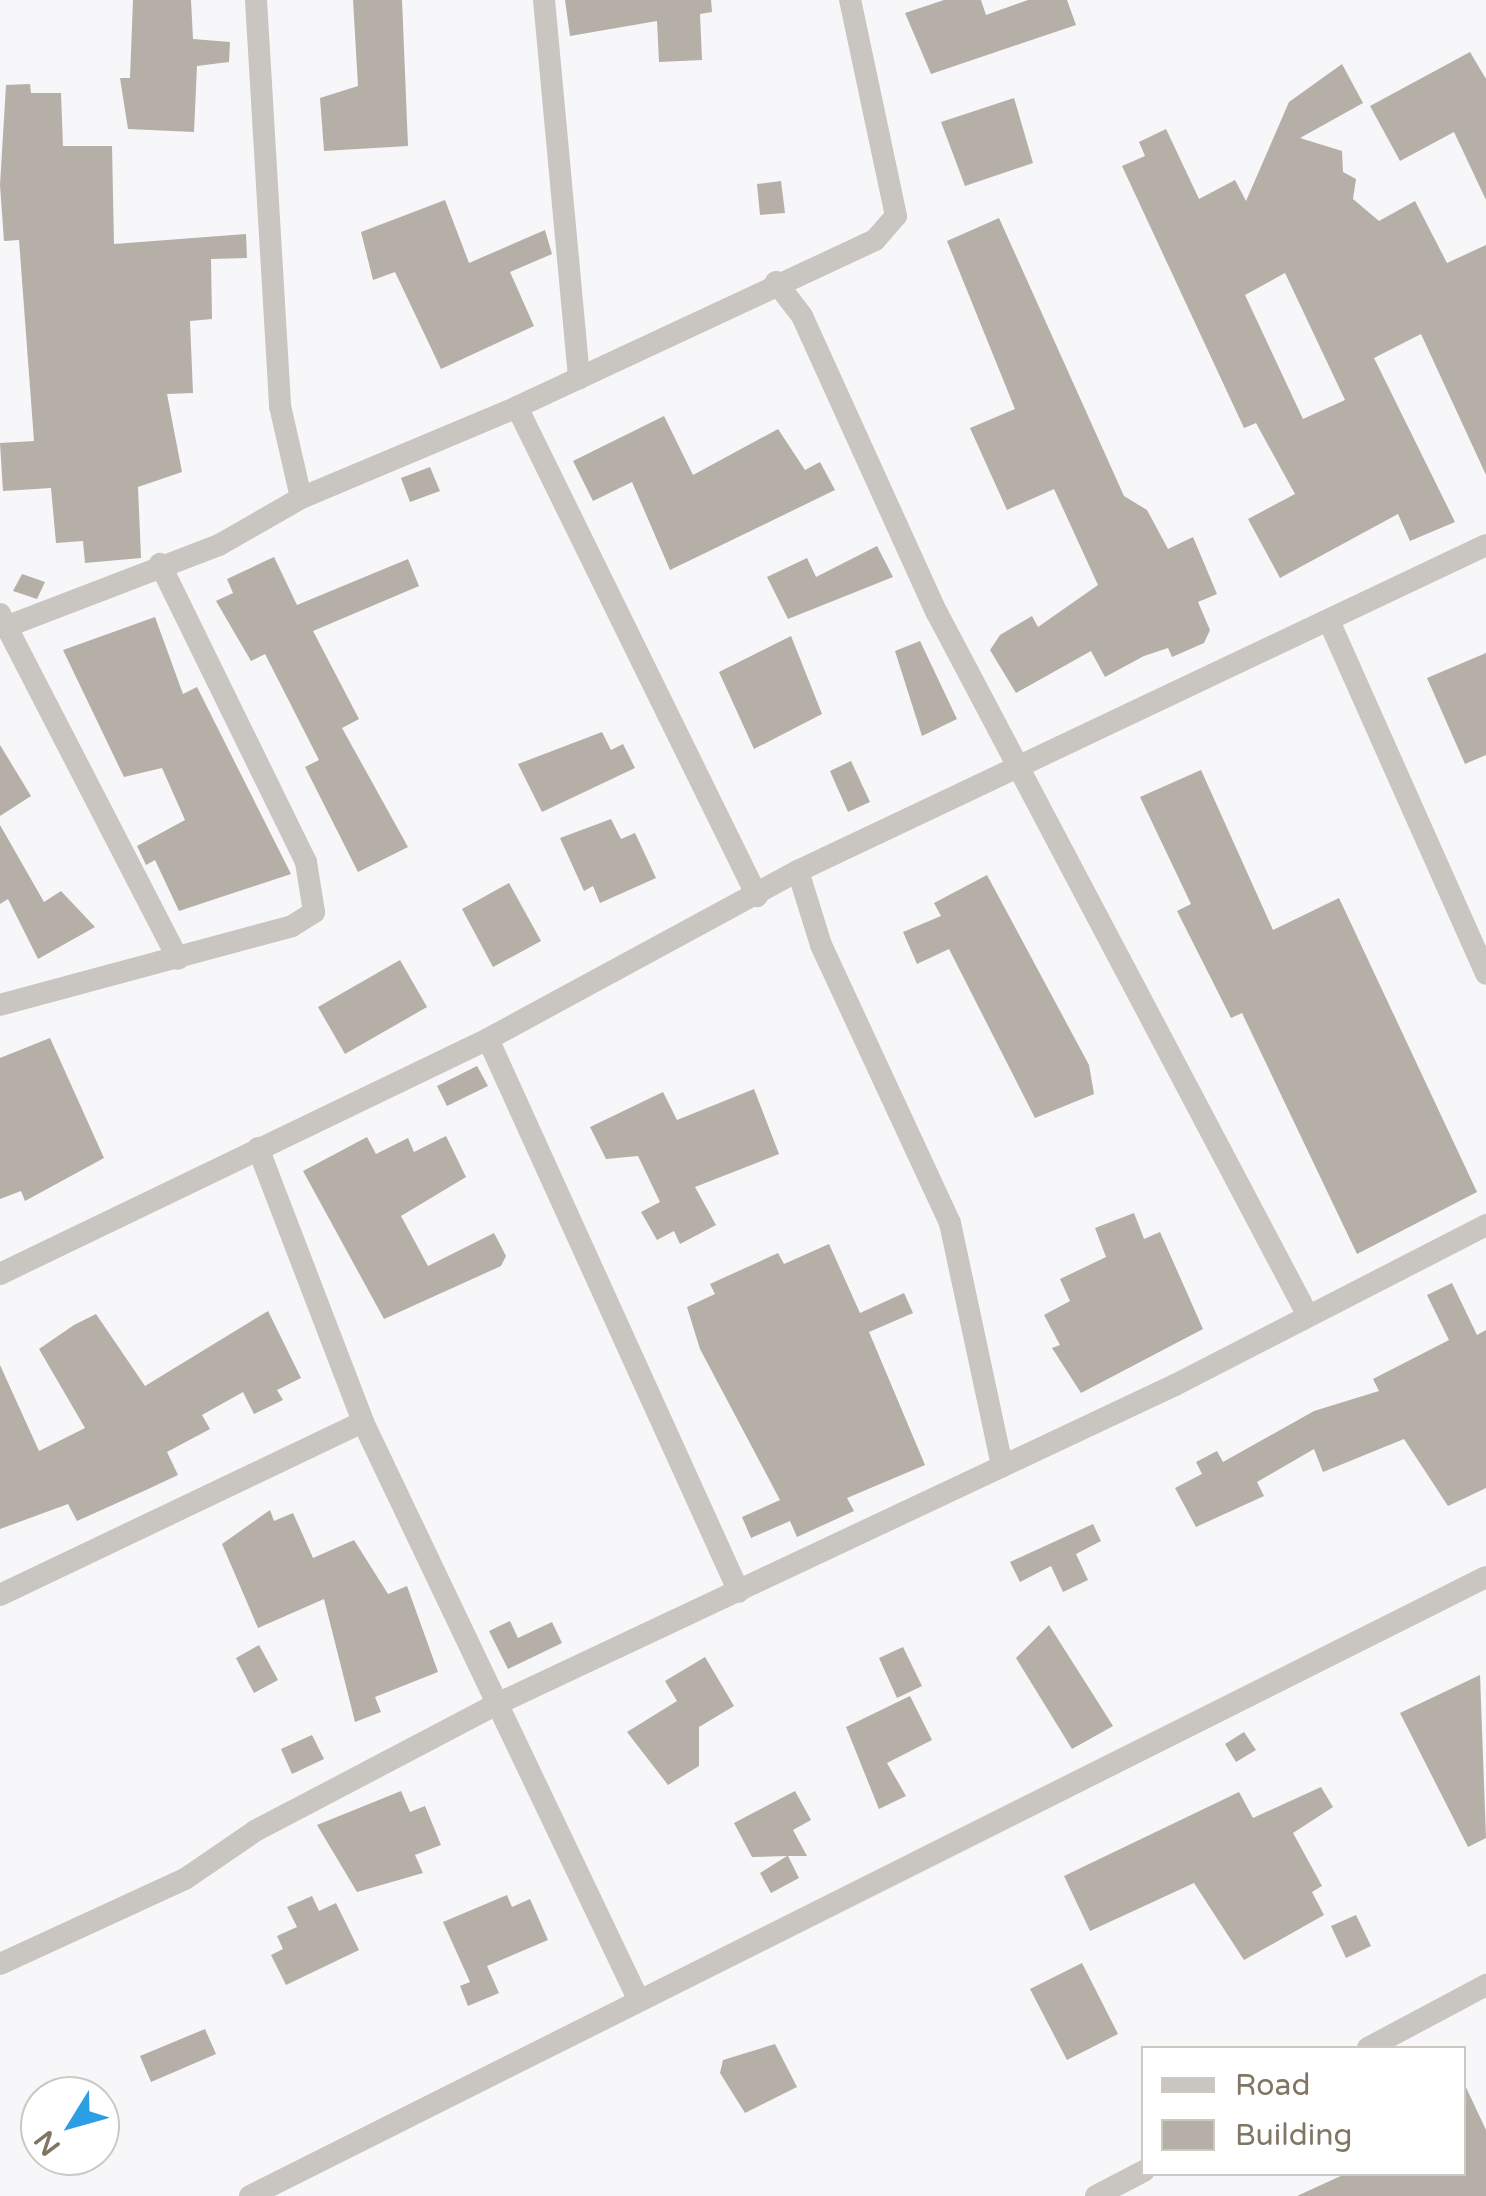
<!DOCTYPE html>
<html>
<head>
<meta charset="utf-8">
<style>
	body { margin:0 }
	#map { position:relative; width:1486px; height:2196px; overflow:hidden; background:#f7f6f9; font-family:"Varela Round",sans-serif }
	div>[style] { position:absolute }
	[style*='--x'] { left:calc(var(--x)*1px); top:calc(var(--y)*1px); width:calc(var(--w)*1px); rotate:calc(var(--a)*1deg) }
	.building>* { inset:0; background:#b6afa7 }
	.minor>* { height:22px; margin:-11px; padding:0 11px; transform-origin:11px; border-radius:11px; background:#c9c5c0 }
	span { translate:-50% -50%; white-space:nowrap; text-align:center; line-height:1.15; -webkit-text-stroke:10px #fff; paint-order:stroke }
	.legend { position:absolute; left:1141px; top:2046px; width:325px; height:130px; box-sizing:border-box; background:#fff; border:2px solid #cdc8c1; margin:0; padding:12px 18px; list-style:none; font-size:30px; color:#817564 }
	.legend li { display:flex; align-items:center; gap:20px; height:50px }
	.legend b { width:50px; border:2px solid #cdc8c1 }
	.north { position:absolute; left:20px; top:2076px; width:100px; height:100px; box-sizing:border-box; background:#fff; border:2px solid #cdc8c1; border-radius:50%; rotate:233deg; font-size:28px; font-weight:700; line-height:40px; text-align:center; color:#817564 }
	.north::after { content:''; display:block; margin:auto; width:35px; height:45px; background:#2c9ee3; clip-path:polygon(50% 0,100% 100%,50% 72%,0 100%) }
</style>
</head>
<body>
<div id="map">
	<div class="building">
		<div style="clip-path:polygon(133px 0,191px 0,193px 39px,230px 42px,229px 62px,197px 66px,194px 132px,128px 129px,120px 78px,130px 78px)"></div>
		<div style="clip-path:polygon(353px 0,402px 0,408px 146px,324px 151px,320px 98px,358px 86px)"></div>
		<div style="clip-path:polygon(565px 0,711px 0,712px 12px,700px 14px,702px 60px,659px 62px,657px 21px,570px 36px)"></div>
		<div style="clip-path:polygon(944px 0,981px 0,986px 15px,1028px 0,1067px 0,1076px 25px,931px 74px,905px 13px)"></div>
		<div style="clip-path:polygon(1470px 52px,1486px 79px,1486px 200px,1454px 132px,1400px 161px,1370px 106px)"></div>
		<div style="clip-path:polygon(evenodd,1342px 64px,1363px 103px,1300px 138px,1342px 151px,1343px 172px,1356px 179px,1353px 199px,1379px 221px,1415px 201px,1447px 263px,1486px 245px,1486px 475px,1421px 334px,1374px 358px,1455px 522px,1410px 541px,1398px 514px,1280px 578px,1248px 519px,1295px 494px,1256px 423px,1244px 428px,1122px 166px,1145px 156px,1139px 142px,1166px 129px,1199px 199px,1235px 180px,1246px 201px,1289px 102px,1342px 64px,1285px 273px,1345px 400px,1303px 419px,1245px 295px,1285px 273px)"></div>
		<div style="clip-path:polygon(30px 84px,31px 93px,61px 93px,63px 146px,112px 146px,114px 244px,246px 234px,247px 258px,211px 259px,212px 319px,190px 321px,193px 393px,167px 394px,182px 472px,138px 487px,141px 558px,85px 563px,83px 541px,56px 543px,51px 488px,3px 491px,0 443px,34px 441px,19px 240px,4px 241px,0 185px,6px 85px)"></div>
		<div style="clip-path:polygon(1014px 98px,1033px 163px,965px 186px,941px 122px)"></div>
		<div style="clip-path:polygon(781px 181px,785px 213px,760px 215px,757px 184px)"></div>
		<div style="clip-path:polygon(445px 200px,469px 263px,545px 230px,552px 254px,510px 272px,534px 326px,441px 369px,395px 272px,373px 280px,361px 232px)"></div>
		<div style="clip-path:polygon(999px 218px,1124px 496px,1147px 510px,1168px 549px,1193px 537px,1217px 594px,1198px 602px,1210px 630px,1204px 643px,1172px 657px,1168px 648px,1144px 656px,1105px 677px,1091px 651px,1016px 693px,990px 650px,1000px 635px,1032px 616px,1038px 627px,1098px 585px,1054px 489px,1007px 510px,970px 428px,1015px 409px,947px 241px)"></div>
		<div style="clip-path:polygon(664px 416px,693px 475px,778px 429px,805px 470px,820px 462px,835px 490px,670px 570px,632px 482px,593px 501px,573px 461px)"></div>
		<div style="clip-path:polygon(430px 467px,440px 491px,410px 502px,401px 478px)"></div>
		<div style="clip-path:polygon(877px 546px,893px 577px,788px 619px,767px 577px,807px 558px,816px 577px)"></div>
		<div style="clip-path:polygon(274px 557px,297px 605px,408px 559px,419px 586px,313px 631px,359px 719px,342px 728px,408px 847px,358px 872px,305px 767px,319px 760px,265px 654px,251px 661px,216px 601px,233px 593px,227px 579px)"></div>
		<div style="clip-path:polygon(22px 574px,45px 582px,37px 599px,13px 591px)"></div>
		<div style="clip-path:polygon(155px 617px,183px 694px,197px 687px,291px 874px,179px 911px,155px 860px,146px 865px,137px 846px,185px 820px,162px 768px,124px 777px,63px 650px)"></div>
		<div style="clip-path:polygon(791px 636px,822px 714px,754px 749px,719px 672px)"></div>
		<div style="clip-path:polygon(920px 641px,957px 719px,922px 736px,895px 651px)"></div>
		<div style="clip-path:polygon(1486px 653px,1486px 755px,1465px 764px,1427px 678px)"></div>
		<div style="clip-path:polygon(602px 732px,611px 750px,623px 744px,635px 768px,542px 812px,518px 764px)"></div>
		<div style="clip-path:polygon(0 745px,31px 796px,0 816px)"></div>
		<div style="clip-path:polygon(851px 761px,870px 802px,848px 812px,830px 771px)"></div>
		<div style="clip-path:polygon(1201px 770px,1273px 930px,1339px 898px,1477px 1192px,1357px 1254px,1242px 1013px,1231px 1018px,1177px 911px,1191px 904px,1140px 797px)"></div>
		<div style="clip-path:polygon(611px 819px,621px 839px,635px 833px,656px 878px,600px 903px,593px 886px,584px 891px,560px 838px)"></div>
		<div style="clip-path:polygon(0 825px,44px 902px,61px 891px,95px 927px,38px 959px,8px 899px,0 904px)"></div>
		<div style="clip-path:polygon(987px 875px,1089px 1065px,1094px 1094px,1035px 1118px,949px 949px,917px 964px,903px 932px,941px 916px,934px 903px)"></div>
		<div style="clip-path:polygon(509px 883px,541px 941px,493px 967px,462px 909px)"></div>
		<div style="clip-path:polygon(400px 960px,427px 1007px,345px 1054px,318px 1007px)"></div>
		<div style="clip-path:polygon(50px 1038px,104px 1158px,25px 1201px,21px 1191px,0 1199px,0 1058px)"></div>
		<div style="clip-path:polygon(477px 1066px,488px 1086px,447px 1106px,437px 1086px)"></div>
		<div style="clip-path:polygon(754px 1089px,779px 1154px,695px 1187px,716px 1225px,680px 1244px,674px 1231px,657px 1240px,641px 1212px,660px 1202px,638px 1156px,606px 1159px,590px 1127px,663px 1092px,677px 1120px)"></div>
		<div style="clip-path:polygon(446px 1136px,466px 1177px,401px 1216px,428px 1266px,494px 1233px,506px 1256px,501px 1266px,384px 1319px,303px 1171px,367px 1137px,376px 1154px,408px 1138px,414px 1152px)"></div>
		<div style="clip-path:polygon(1134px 1213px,1144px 1239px,1160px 1232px,1203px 1329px,1081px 1393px,1052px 1348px,1060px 1345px,1044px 1315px,1070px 1301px,1060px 1279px,1106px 1257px,1095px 1228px)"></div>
		<div style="clip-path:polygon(829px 1244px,860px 1313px,904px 1293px,913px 1313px,869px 1332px,925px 1465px,847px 1498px,854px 1511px,797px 1537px,790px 1521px,751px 1538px,742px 1517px,780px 1500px,700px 1349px,687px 1307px,715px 1294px,710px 1284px,778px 1253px,784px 1264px)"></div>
		<div style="clip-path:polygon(1452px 1283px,1477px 1335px,1486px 1330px,1486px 1488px,1448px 1506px,1404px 1439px,1323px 1472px,1314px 1449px,1257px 1482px,1264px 1496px,1196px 1527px,1175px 1488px,1202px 1474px,1196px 1462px,1217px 1451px,1223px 1462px,1314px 1411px,1379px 1391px,1373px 1379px,1449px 1340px,1427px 1295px)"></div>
		<div style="clip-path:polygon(268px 1311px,301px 1378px,277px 1390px,283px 1400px,254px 1414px,243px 1392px,202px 1415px,210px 1429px,167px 1452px,178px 1475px,146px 1490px,77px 1521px,68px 1504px,0 1529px,0 1365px,39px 1451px,85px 1428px,39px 1349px,74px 1325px,96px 1314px,145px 1386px)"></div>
		<div style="clip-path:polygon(270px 1510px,274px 1521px,293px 1513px,313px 1558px,354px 1540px,388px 1594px,407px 1586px,438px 1672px,375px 1697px,381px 1712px,355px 1722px,324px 1599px,258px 1628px,222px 1544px)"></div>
		<div style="clip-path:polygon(1093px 1524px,1101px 1541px,1076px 1554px,1088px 1580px,1063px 1592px,1051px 1566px,1020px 1582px,1010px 1562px)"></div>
		<div style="clip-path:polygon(510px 1621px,518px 1638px,552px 1622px,562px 1643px,508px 1669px,489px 1631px)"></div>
		<div style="clip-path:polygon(1049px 1625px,1113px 1726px,1072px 1749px,1016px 1658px)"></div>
		<div style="clip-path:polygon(259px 1645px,278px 1680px,254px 1693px,236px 1658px)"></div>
		<div style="clip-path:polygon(903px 1647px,922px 1686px,897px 1698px,879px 1658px)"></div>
		<div style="clip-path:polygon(705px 1657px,734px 1706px,699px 1727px,699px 1766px,668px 1785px,627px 1732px,677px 1701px,665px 1681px)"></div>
		<div style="clip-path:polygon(1480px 1675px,1486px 1838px,1468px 1847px,1400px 1713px)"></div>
		<div style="clip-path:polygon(910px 1696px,932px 1740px,887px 1763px,906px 1796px,879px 1809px,846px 1727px)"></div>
		<div style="clip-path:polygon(1244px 1732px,1256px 1750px,1236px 1762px,1225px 1744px)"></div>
		<div style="clip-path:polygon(312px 1735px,324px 1759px,292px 1774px,281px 1749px)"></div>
		<div style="clip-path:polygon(1321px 1787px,1333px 1807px,1293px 1833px,1322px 1886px,1312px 1892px,1324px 1915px,1244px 1960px,1194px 1883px,1090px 1931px,1064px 1876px,1239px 1792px,1253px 1818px)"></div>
		<div style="clip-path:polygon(401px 1791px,410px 1812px,425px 1806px,441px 1845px,415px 1855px,423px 1873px,357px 1892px,317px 1825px)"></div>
		<div style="clip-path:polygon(795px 1791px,811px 1820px,793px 1830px,807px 1856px,788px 1856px,799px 1878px,771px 1893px,760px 1873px,787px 1856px,752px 1857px,734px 1823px)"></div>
		<div style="clip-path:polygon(507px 1895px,512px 1907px,530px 1899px,548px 1940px,487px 1966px,499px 1993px,468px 2006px,460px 1986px,470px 1982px,443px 1922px)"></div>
		<div style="clip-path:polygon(312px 1896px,319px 1911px,336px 1903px,359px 1950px,286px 1985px,271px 1955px,283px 1949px,277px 1936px,297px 1927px,287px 1907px)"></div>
		<div style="clip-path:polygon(1356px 1915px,1371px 1946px,1346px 1958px,1331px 1926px)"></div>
		<div style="clip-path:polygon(1082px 1963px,1118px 2034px,1067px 2060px,1030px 1989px)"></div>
		<div style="clip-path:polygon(205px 2029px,216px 2054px,151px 2082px,140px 2056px)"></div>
		<div style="clip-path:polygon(775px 2044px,797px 2087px,745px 2113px,720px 2073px,723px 2060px)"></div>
		<div style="clip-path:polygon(1464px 2083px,1486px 2130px,1486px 2196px,1297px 2196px,1345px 2174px,1464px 2174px)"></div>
	</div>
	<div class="minor">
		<div style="--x:256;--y:0;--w:407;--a:86.6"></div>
		<div style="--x:280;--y:406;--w:94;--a:77.1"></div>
		<div style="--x:301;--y:498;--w:234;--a:-22.8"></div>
		<div style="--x:517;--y:407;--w:545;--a:63.86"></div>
		<div style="--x:544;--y:0;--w:380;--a:84.7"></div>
		<div style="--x:776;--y:282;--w:43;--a:52.6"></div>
		<div style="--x:802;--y:316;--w:326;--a:65.6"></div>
		<div style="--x:937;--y:613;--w:790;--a:62.17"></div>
		<div style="--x:517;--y:407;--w:395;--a:-25"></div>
		<div style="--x:875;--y:240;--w:32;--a:-49"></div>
		<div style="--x:896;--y:216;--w:221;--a:-102"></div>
		<div style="--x:0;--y:614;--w:388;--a:62.7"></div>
		<div style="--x:1329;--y:621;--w:386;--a:66"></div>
		<div style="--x:8;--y:626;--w:226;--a:-21"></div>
		<div style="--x:219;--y:545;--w:95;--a:-29.8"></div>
		<div style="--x:798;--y:871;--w:77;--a:72.7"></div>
		<div style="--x:821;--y:945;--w:306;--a:65.1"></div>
		<div style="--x:950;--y:1223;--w:249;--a:77.9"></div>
		<div style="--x:0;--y:1005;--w:302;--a:-15.1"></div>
		<div style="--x:292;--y:926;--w:26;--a:-32"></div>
		<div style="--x:314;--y:912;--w:51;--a:-99.1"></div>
		<div style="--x:306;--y:862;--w:332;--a:-116.1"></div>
		<div style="--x:488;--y:1039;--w:607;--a:65.59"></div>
		<div style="--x:258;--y:1148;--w:293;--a:69"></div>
		<div style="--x:363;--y:1422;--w:641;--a:64.51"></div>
		<div style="--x:0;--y:1274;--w:542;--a:-25.71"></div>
		<div style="--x:488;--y:1039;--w:353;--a:-28.5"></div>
		<div style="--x:798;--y:871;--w:761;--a:-25.35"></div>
		<div style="--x:0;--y:1595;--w:402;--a:-25.5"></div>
		<div style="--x:0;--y:1964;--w:204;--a:-24.7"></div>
		<div style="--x:185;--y:1879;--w:85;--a:-34.4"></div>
		<div style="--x:255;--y:1831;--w:271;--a:-27.7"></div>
		<div style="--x:495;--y:1705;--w:752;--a:-25.2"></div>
		<div style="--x:1175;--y:1385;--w:350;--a:-27.2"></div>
		<div style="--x:1368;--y:2048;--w:134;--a:-28.1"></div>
		<div style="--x:250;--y:2196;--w:1382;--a:-26.6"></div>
		<div style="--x:1096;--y:2196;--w:54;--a:-27.5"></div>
	</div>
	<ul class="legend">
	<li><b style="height:12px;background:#c9c5c0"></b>Road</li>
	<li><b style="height:28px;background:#b6afa7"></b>Building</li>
	</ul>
	<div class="north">N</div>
</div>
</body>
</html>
